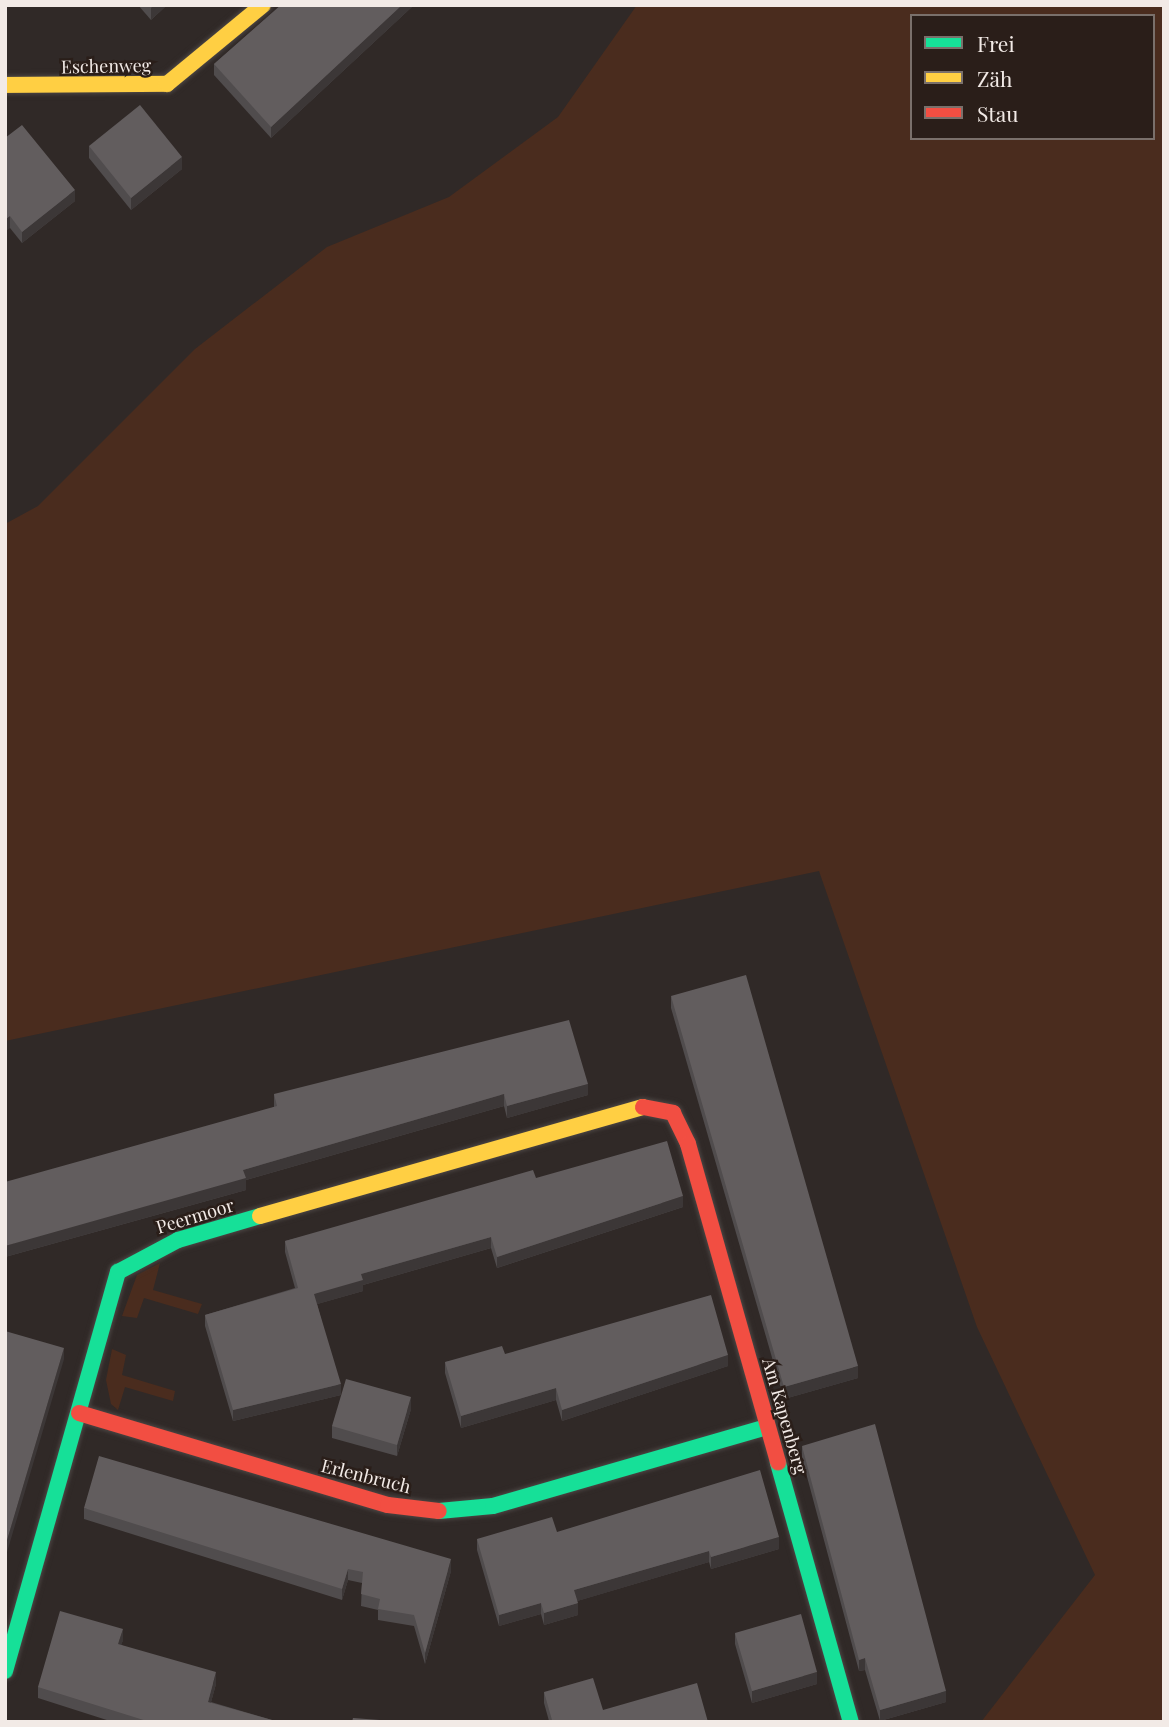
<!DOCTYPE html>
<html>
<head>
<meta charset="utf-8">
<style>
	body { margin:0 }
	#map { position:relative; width:1169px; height:1727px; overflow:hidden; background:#302927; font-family:"Playfair Display",serif }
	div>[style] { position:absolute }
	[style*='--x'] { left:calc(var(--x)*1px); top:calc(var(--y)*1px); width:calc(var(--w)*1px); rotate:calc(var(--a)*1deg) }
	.green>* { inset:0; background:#4a2c1e }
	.roads { filter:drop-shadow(0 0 2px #4c4644) drop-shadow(0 0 2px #4c4644) }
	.fast>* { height:16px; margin:-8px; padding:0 8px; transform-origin:8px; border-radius:8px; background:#16e098 }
	.slow>* { height:16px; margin:-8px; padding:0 8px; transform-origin:8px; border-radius:8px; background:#ffcf43 }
	.jam>* { height:16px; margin:-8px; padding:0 8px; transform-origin:8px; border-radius:8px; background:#f24e42 }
	.wall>* { inset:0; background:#504c4d }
	.shaded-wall>* { inset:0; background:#3c3737 }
	.building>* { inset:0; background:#625d5e }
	span { translate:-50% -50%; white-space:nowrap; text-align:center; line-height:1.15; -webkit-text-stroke:5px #2a1e19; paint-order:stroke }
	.street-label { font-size:18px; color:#f2eae6 }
	.frame { position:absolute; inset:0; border:7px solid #f2eae6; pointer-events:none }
	.legend { position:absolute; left:910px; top:14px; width:245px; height:126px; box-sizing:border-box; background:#2a1e19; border:2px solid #7a706b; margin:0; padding:9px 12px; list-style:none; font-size:21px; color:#f2eae6 }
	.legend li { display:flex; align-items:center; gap:14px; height:35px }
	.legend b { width:35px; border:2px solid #7a706b }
</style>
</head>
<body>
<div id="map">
	<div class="green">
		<div style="clip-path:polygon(evenodd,637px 5px,1164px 5px,1164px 1722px,981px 1722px,1095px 1575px,977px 1327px,819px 871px,5px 1041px,5px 524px,38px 506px,195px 349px,327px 247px,449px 197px,558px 117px,637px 5px,912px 16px,1153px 16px,1153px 138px,912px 138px,912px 16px)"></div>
		<div style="clip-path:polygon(160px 1263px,153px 1290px,202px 1304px,198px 1314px,144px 1298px,137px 1318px,122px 1316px,137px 1275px)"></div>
		<div style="clip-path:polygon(112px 1349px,126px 1355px,122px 1375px,175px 1391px,173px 1401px,125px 1387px,118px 1410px,111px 1404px,106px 1380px)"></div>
	</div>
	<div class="roads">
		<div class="fast">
			<div style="--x:778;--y:1463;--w:269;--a:74.3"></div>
			<div style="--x:439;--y:1511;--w:54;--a:-5.3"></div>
			<div style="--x:493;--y:1506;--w:285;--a:-16.1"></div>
			<div style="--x:5;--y:1671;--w:415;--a:-74.2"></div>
			<div style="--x:118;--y:1272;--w:68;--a:-28.1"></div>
			<div style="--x:178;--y:1240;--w:85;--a:-16.3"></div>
		</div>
		<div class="slow">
			<div style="--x:5;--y:85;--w:162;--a:-0.4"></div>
			<div style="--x:167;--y:84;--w:124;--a:-39.5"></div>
			<div style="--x:260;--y:1216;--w:398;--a:-15.9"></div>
		</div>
		<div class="jam">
			<div style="--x:643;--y:1107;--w:31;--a:11"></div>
			<div style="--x:673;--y:1113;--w:34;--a:64"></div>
			<div style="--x:688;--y:1144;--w:331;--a:74.2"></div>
			<div style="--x:79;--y:1413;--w:322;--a:16.6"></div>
			<div style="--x:388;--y:1505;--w:51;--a:6.7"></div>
		</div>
	</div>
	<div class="wall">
		<div style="clip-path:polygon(7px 5px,64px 5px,64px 7px,7px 7px)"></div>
		<div style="clip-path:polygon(138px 5px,167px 5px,151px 20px)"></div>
		<div style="clip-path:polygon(281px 5px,414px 5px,271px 138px,214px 75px,214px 64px)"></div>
		<div style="clip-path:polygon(5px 138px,75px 201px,22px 243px,10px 228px)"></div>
		<div style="clip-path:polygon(89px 146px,182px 169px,131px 210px,89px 158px)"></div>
		<div style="clip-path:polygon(671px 996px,858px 1378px,784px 1399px,671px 1008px)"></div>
		<div style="clip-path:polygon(274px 1094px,588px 1095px,507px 1118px,504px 1106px,246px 1180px,246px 1190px,5px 1257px,274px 1107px)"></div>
		<div style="clip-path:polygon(536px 1178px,683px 1207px,497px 1268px,491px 1248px,363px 1285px,363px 1291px,317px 1304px,341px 1395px,233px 1421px,205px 1326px,205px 1315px,295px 1288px,285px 1252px,285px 1241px)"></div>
		<div style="clip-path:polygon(505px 1354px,728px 1366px,562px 1421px,556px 1400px,461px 1428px,445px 1373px,445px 1362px)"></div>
		<div style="clip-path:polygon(411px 1409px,397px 1456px,332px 1438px,332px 1426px)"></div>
		<div style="clip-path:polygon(802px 1446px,946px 1702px,880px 1721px,865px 1670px,859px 1671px,802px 1458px)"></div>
		<div style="clip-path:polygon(84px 1508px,451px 1571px,425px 1664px,414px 1626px,378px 1620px,378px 1610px,361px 1606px,362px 1583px,348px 1580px,342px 1600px,84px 1519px)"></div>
		<div style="clip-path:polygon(557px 1532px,779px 1549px,711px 1569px,709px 1562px,577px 1601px,578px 1615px,544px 1625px,541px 1614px,499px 1626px,477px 1550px,477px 1539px)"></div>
		<div style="clip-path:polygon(735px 1633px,817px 1684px,752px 1703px,735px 1644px)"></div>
		<div style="clip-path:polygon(123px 1640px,121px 1645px,216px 1684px,211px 1702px,279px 1722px,113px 1722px,38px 1698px,38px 1687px)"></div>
		<div style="clip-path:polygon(544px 1692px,603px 1710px,708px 1722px,549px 1721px,544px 1703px)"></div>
	</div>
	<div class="shaded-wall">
		<div style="clip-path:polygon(154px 5px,167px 5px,151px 20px,151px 8px)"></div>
		<div style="clip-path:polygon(402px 5px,414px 5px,271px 138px,271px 127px)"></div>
		<div style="clip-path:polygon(182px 157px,182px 169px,131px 210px,131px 198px)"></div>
		<div style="clip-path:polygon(75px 190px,75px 201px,22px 243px,22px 232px)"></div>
		<div style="clip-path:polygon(10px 216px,10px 228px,5px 232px,5px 220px)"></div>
		<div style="clip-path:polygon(588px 1084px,588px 1095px,507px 1118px,507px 1106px)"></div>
		<div style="clip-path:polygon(504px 1094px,504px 1106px,246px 1180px,246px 1190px,5px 1257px,5px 1246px,243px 1170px)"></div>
		<div style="clip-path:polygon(683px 1196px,683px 1207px,497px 1268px,497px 1257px)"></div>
		<div style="clip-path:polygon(491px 1237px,491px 1248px,363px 1285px,363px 1291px,314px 1305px,314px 1294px,361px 1274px)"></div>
		<div style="clip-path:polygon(64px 1348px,64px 1359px,5px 1559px,5px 1547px)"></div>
		<div style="clip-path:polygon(728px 1355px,728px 1366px,562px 1421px,562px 1410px)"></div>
		<div style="clip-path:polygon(858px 1366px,858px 1378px,784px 1399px,784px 1387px)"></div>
		<div style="clip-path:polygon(341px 1384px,341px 1395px,233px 1421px,233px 1410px)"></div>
		<div style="clip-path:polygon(556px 1388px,556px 1400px,461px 1428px,461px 1416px)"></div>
		<div style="clip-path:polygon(411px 1397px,411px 1409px,397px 1456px,397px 1445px)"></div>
		<div style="clip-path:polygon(779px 1537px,779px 1549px,711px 1569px,711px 1557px)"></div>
		<div style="clip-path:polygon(709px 1551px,709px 1562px,574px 1602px,574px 1590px)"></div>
		<div style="clip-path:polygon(451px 1559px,451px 1571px,425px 1664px,425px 1653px)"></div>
		<div style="clip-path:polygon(348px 1569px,348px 1580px,342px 1600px,342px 1589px)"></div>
		<div style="clip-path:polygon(541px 1603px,541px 1614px,499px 1626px,499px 1615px)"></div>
		<div style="clip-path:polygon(578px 1603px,578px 1615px,544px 1625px,544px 1613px)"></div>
		<div style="clip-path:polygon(123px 1629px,123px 1640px,118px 1655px,118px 1644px)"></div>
		<div style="clip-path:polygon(865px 1658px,865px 1670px,859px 1671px,859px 1660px)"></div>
		<div style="clip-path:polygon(216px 1672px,216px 1684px,208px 1713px,208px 1702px)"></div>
		<div style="clip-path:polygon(817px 1672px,817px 1684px,752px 1703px,752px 1691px)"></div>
		<div style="clip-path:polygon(946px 1691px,946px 1702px,880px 1721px,880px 1710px)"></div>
	</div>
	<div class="building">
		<div style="clip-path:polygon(281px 5px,402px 5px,271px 127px,214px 64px)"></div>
		<div style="clip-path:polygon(140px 105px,182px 157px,131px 198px,89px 146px)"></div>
		<div style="clip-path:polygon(22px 125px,75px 190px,22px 232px,10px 216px,5px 220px,5px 138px)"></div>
		<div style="clip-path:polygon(746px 975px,858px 1366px,784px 1387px,671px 996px)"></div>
		<div style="clip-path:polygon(569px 1020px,588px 1084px,507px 1106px,504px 1094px,243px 1170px,246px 1178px,5px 1246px,5px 1182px,277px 1106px,274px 1094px)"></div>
		<div style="clip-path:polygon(667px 1141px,683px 1196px,497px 1257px,491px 1237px,361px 1274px,363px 1280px,314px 1294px,341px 1384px,233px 1410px,205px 1315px,298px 1288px,285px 1241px,533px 1170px,536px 1178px)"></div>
		<div style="clip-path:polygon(711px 1295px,728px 1355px,562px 1410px,556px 1388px,461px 1416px,445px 1362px,502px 1346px,505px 1354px)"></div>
		<div style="clip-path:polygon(5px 1331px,64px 1348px,5px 1547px)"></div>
		<div style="clip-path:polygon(346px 1379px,411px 1397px,397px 1445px,332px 1426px)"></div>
		<div style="clip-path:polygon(875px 1424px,946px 1691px,880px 1710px,865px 1658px,859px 1660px,802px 1446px)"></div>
		<div style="clip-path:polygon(99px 1456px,451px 1559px,425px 1653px,414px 1615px,378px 1609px,380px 1599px,361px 1594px,363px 1572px,348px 1569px,342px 1589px,84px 1508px)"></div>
		<div style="clip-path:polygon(760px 1470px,779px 1537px,711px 1557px,709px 1551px,574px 1590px,578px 1603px,544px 1613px,541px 1603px,499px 1615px,477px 1539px,552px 1517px,557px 1532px)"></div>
		<div style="clip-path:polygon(60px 1611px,123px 1629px,118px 1644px,216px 1672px,208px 1702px,279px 1722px,150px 1722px,38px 1687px)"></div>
		<div style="clip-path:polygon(801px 1614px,817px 1672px,752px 1691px,735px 1633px)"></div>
		<div style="clip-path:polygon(593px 1678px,603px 1710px,697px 1683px,708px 1722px,545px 1722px,552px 1720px,544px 1692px)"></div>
		<div style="clip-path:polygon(353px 1718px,406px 1722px,352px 1722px)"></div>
	</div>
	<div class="street-label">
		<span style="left:106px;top:66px;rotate:-1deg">Eschenweg</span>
		<span style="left:195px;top:1216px;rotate:-17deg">Peermoor</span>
		<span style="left:785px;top:1416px;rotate:74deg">Am Kapenberg</span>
		<span style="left:366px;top:1476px;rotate:14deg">Erlenbruch</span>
	</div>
	<div class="frame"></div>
	<ul class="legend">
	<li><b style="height:9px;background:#16e098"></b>Frei</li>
	<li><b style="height:9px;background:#ffcf43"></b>Zäh</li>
	<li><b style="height:9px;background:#f24e42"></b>Stau</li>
	</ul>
</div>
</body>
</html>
